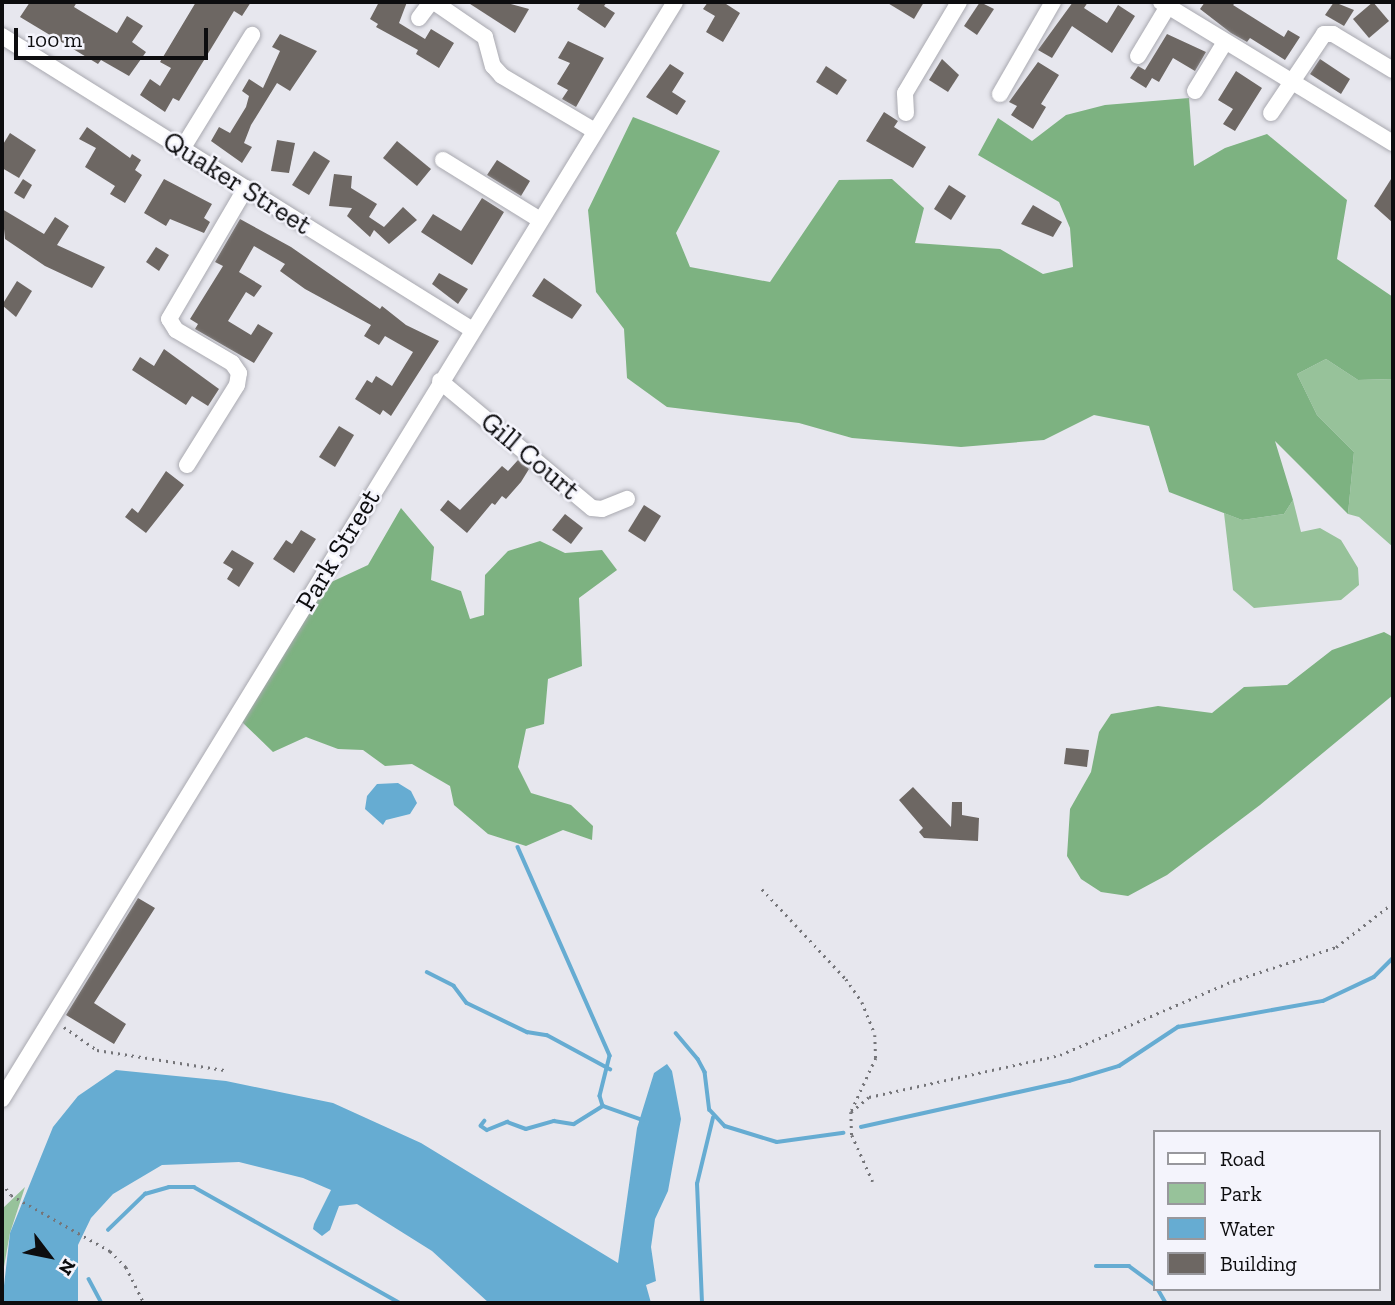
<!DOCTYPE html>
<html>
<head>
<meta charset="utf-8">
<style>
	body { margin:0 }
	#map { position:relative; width:1395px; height:1305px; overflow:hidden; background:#e7e7ee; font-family:"Zilla Slab",serif }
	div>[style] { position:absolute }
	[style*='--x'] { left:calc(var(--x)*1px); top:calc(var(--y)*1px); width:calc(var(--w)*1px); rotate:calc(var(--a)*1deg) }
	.green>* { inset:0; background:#97c29a }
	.forest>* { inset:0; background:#7db281 }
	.water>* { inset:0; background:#66acd2 }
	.stream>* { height:3.5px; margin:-1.75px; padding:0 1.75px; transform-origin:1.75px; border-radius:1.75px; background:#66acd2 }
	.building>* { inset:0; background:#6d6763 }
	.path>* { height:2.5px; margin-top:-1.25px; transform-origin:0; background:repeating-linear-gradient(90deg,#757579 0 2px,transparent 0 7px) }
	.roads { filter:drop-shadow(0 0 2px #a9a9b0) drop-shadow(0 0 2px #a9a9b0) }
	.minor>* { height:16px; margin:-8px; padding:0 8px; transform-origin:8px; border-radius:8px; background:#fff }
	span { translate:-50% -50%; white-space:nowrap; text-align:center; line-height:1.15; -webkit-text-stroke:5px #f4f4fc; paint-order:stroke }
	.street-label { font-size:28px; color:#0d0d0f }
	.frame { position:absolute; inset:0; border:4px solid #0d0d0f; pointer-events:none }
	.legend { position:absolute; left:1153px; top:1130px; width:228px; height:161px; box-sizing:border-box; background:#f4f4fc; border:2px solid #98989d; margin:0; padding:9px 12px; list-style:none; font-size:21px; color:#0d0d0f }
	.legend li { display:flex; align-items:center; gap:14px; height:35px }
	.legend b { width:35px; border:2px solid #98989d }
	.north { position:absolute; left:14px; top:1221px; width:70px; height:70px; -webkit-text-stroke:5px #f4f4fc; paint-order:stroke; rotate:122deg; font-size:19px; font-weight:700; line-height:28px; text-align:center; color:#0d0d0f }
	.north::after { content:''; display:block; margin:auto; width:24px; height:32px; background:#0d0d0f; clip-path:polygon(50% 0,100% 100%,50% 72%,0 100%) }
	.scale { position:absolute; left:14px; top:28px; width:194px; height:32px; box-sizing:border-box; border:4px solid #0d0d0f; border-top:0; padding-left:9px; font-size:21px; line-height:24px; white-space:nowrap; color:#0d0d0f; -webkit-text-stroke:5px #f4f4fc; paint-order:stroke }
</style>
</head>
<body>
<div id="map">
	<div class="green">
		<div style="clip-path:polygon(1326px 359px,1358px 380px,1393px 379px,1393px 547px,1359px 517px,1348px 514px,1354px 452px,1317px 415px,1297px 374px)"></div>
		<div style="clip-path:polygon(1293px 500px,1301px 532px,1320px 528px,1341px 540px,1358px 568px,1359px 585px,1341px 600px,1254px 608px,1233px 590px,1224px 513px,1242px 520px,1284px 514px)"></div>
		<div style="clip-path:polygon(25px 1187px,10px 1233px,2px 1278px,2px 1209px)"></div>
	</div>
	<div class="forest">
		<div style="clip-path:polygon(1189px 98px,1194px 166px,1225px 148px,1267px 134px,1347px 200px,1337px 259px,1393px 297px,1393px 379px,1358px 380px,1326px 359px,1297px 374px,1317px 415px,1354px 452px,1348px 514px,1275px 441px,1293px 500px,1284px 514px,1242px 520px,1169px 492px,1149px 426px,1094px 415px,1044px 440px,961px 447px,852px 438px,799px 423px,667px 407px,627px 378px,624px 329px,596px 292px,588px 210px,633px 117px,720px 151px,676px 233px,690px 267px,770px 282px,839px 180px,892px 179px,924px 208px,915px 243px,1000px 249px,1043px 274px,1073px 267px,1070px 228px,1059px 202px,978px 155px,998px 118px,1032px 141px,1066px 115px,1105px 105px)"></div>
		<div style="clip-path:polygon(401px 508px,434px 547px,431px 580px,461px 591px,470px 619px,484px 615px,485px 575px,508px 551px,540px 541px,565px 553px,602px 550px,617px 570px,579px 598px,582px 666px,548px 679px,544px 724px,526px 729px,518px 767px,531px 793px,571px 805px,593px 826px,592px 840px,563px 830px,526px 846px,488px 834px,454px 805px,450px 786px,412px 764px,385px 766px,363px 750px,338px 749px,306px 737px,273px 752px,242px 722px,327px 584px,368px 565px)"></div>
		<div style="clip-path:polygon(1384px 632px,1393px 637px,1393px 695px,1260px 805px,1167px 875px,1128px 896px,1101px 892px,1081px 879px,1067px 856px,1070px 809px,1091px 772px,1099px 732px,1111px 714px,1158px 706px,1212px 713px,1244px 687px,1287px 685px,1332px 650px)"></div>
	</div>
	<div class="water">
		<div style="clip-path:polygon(398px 783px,411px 791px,417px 803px,410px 814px,386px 820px,383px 825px,365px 809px,367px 796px,377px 784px)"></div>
		<div style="clip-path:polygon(667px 1064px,672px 1071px,681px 1119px,668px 1191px,655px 1219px,651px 1247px,656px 1281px,646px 1285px,651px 1303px,489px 1303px,432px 1251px,357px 1204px,339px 1206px,330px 1230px,322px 1236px,313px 1229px,314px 1224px,331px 1190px,303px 1178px,239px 1162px,162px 1165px,113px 1194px,91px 1218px,78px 1245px,78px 1303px,2px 1303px,10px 1233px,53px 1127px,78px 1096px,116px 1070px,226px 1081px,333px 1103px,421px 1143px,618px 1263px,637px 1128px,654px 1073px)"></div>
	</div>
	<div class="stream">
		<div style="--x:518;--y:847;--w:228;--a:66.2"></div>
		<div style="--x:610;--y:1056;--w:41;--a:104"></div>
		<div style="--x:600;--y:1096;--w:10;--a:73"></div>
		<div style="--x:603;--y:1106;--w:42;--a:19.3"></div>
		<div style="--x:427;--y:972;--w:30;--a:27"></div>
		<div style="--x:454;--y:986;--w:21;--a:53"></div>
		<div style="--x:467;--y:1003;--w:67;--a:25.8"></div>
		<div style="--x:527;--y:1032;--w:20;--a:9"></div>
		<div style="--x:547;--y:1035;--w:72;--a:28.4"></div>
		<div style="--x:676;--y:1033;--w:34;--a:50"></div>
		<div style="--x:698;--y:1059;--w:15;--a:62"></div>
		<div style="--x:705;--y:1072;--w:38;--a:83"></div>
		<div style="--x:710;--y:1110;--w:22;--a:47"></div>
		<div style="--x:725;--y:1126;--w:54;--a:17.1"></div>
		<div style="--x:777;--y:1142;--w:67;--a:-7.8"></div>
		<div style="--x:485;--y:1121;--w:6;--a:129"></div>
		<div style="--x:481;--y:1126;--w:7;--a:34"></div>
		<div style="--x:487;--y:1130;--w:22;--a:-22"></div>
		<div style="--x:507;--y:1122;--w:20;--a:20"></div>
		<div style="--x:526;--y:1129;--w:29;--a:-16"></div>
		<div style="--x:554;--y:1121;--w:20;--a:9"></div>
		<div style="--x:574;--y:1124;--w:34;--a:-32"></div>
		<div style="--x:861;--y:1127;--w:213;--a:-12.5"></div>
		<div style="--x:1069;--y:1081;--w:52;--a:-16.7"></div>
		<div style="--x:1119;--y:1066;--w:71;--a:-33.5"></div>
		<div style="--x:1178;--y:1027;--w:147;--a:-10.2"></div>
		<div style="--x:1323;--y:1001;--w:56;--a:-25.2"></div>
		<div style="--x:1374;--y:977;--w:27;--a:-45"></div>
		<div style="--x:108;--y:1230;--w:52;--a:-44.2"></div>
		<div style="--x:145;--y:1194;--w:25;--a:-16"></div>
		<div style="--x:169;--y:1187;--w:25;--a:0"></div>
		<div style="--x:194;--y:1187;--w:236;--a:29.4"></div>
		<div style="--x:1096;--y:1266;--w:33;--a:0"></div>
		<div style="--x:1129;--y:1266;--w:32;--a:36"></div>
		<div style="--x:89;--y:1279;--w:27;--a:62"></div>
		<div style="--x:1158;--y:1289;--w:16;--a:60"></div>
		<div style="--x:702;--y:1303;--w:119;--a:-92.4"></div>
		<div style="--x:697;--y:1184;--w:68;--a:-76.4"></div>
	</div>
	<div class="building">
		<div style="clip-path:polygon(30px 2px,77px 2px,74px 7px,117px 33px,127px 16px,143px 26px,132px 42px,146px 52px,129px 76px,101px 60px,98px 64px,20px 17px)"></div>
		<div style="clip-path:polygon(196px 2px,251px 2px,242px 16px,234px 11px,179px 101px,173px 98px,165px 112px,140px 95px,150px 79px,160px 86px,171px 68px,160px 62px)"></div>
		<div style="clip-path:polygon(379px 2px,407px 2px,399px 23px,425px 39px,431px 29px,454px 43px,439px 68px,416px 54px,418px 50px,376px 27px,378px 24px,370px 19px)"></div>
		<div style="clip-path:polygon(467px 2px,503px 2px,529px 9px,515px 33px)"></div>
		<div style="clip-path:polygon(581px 2px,607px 2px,604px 6px,615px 13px,605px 28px,577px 9px)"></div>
		<div style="clip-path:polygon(708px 2px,723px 2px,740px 13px,723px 42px,706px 32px,715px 16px,703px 9px)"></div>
		<div style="clip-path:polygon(886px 2px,924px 2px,914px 19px)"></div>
		<div style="clip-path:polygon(980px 2px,994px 9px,977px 35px,964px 26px)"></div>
		<div style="clip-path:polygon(1073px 2px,1088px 2px,1084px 8px,1107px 23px,1118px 5px,1135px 16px,1112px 53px,1072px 26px,1052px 58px,1038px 50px)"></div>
		<div style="clip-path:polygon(1205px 2px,1236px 2px,1233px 5px,1284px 37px,1288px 30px,1300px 37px,1285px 60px,1250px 38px,1247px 42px,1231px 33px,1200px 9px)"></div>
		<div style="clip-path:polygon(1334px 2px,1354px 10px,1344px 26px,1325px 15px)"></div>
		<div style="clip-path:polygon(1373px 2px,1389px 21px,1369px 38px,1353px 19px)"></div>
		<div style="clip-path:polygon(280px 34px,317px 51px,290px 91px,277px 83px,251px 125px,244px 143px,252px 147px,242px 163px,211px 141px,219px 127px,230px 133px,246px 107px,249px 96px,242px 91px,249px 79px,263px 88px,280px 51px,272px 47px)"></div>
		<div style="clip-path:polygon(1167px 34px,1206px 52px,1195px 71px,1173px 58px,1159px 82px,1152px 78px,1146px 88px,1130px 78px,1138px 66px,1145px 70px)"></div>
		<div style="clip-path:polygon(568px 41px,604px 58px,576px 107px,562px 99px,568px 90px,557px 84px,570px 63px,558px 58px)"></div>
		<div style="clip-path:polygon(942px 59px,959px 75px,948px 92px,929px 80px)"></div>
		<div style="clip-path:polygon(1320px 59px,1350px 79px,1341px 94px,1310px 74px)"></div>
		<div style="clip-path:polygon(1038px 62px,1059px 75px,1041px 104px,1046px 107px,1033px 129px,1011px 115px,1017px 106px,1009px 102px)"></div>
		<div style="clip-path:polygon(670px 64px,684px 73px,672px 92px,686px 101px,677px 115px,646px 97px)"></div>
		<div style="clip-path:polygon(826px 66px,847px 80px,837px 95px,816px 82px)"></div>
		<div style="clip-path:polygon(1236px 71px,1262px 88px,1235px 131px,1223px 124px,1233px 109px,1218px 100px)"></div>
		<div style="clip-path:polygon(884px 112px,898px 121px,894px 127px,926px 147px,913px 168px,866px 141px)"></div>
		<div style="clip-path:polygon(87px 127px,130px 158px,132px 154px,141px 160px,135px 170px,142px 175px,125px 203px,110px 194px,115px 186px,85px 167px,96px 148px,79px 139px)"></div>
		<div style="clip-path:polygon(10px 133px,36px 150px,19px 178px,2px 168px,2px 146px)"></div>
		<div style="clip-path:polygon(277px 140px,295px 143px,289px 173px,271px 171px)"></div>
		<div style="clip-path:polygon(397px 141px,431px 169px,417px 186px,383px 158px)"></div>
		<div style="clip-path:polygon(314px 151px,330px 161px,309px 195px,292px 185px)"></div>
		<div style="clip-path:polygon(497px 160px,530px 181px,521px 196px,487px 175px)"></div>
		<div style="clip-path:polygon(334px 174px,352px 176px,351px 188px,377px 204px,369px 217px,384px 227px,403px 207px,417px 220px,389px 244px,374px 230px,370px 237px,347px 216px,352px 208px,329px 206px)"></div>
		<div style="clip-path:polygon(1393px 176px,1393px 223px,1374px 206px)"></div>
		<div style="clip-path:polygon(23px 179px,32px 185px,24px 199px,14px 193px)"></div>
		<div style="clip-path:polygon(164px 179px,212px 204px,204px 218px,210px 222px,204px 233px,170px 219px,166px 226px,144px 213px)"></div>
		<div style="clip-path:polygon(949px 185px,966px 196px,951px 220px,934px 209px)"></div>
		<div style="clip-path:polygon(482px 198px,504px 212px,472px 265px,421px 232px,433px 214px,461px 231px)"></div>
		<div style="clip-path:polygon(1033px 205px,1062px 222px,1053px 237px,1021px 224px)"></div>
		<div style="clip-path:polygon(2px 209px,44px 234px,55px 217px,69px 226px,57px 245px,105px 267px,92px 288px,45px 266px,5px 239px)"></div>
		<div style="clip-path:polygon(240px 219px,291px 247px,380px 309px,382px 306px,406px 325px,439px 341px,391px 416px,383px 410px,380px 415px,355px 399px,367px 380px,372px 383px,376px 376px,392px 386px,413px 352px,385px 336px,379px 345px,364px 336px,371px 325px,305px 289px,280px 271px,285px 264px,254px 246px,239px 272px,262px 286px,254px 297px,246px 292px,228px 321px,251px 335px,258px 324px,273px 333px,254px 363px,195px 329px,198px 324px,190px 319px,223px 266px,215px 262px)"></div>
		<div style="clip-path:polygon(156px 247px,169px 255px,159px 271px,146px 262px)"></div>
		<div style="clip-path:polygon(439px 273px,468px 289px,458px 304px,432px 284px)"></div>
		<div style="clip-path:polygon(544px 278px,582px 305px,572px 319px,532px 296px)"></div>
		<div style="clip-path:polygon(17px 281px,32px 291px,16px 317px,2px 305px)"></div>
		<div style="clip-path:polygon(164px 349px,219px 389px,208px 406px,192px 396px,186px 405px,132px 370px,140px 357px,154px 366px)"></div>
		<div style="clip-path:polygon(339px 426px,354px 435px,335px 467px,319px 457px)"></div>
		<div style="clip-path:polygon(518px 460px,529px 469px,521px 482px,506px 499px,502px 496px,495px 505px,492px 503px,467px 533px,440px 510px,448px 500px,460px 510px,502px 466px,508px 471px)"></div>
		<div style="clip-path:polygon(166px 471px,184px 485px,146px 533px,125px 517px,132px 508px,138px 513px)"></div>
		<div style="clip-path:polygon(644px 505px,661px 516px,645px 542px,628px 531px)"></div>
		<div style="clip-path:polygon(565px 514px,583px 528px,571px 544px,552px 530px)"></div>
		<div style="clip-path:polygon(301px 530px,316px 539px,294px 573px,273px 559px,286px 540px,292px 544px)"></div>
		<div style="clip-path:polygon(232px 550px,254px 563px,239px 587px,227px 579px,233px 569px,223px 563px)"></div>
		<div style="clip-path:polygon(1066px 748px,1089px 750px,1087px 767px,1064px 764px)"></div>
		<div style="clip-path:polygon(913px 787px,951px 827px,952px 802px,962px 802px,962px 815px,979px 818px,978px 841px,924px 838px,919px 832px,923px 828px,899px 800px)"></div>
		<div style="clip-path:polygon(138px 898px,155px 908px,94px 1003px,126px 1024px,114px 1044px,66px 1015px)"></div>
	</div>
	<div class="path">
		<div style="--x:762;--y:889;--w:123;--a:47"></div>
		<div style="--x:846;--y:979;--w:28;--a:55"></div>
		<div style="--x:862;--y:1002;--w:35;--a:68"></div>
		<div style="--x:875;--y:1035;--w:23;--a:88"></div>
		<div style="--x:876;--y:1058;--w:60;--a:114.8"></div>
		<div style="--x:851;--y:1112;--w:23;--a:88"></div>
		<div style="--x:852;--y:1135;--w:51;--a:65.9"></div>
		<div style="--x:64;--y:1027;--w:40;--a:34.9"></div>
		<div style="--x:97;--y:1050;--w:129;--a:8.9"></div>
		<div style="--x:851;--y:1112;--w:23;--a:-40"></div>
		<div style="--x:869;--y:1097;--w:196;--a:-12.4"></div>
		<div style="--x:1060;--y:1055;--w:188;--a:-23.2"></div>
		<div style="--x:1233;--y:981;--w:108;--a:-18.3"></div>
		<div style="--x:1336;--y:947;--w:72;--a:-37.7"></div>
		<div style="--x:2;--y:1183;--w:15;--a:53"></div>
		<div style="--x:11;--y:1195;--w:114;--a:29.5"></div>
		<div style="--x:110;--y:1251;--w:23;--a:45"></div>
		<div style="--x:126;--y:1267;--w:40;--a:63.4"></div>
	</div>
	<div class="roads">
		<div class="minor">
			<div style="--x:434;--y:2;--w:62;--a:34.5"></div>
			<div style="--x:485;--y:37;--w:30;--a:75"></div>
			<div style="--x:493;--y:66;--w:13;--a:48"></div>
			<div style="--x:502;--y:76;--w:108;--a:30.6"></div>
			<div style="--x:1161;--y:2;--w:271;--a:31.3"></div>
			<div style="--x:419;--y:18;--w:20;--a:-53"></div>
			<div style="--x:2;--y:36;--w:553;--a:31.99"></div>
			<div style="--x:1138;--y:56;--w:58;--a:-59"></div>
			<div style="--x:1195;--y:91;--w:57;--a:-58.5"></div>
			<div style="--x:1000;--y:94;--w:106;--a:-60.1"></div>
			<div style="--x:906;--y:113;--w:20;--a:-93"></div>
			<div style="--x:905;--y:93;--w:106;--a:-59.3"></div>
			<div style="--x:1271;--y:113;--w:95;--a:-56.1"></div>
			<div style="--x:1324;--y:34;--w:9;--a:0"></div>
			<div style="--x:1333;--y:34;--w:70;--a:31"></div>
			<div style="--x:182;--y:149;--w:134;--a:-58.4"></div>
			<div style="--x:443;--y:160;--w:114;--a:31.7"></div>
			<div style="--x:440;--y:381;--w:198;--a:39.9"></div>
			<div style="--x:592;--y:508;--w:10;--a:6"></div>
			<div style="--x:602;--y:509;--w:27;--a:-22"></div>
			<div style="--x:187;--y:465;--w:94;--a:-58"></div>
			<div style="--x:237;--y:385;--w:12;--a:-81"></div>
			<div style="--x:239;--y:373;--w:12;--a:-125"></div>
			<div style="--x:232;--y:363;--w:65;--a:-149.5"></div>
			<div style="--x:176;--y:330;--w:13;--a:-122"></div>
			<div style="--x:169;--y:319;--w:152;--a:-59.6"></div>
			<div style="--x:2;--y:1099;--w:1287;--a:-58.47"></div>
		</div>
	</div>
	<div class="street-label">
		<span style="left:237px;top:183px;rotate:32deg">Quaker Street</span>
		<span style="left:530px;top:456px;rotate:40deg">Gill Court</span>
		<span style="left:338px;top:550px;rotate:-59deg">Park Street</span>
	</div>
	<div class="frame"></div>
	<ul class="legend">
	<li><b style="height:9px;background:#fff"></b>Road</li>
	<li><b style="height:19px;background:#97c29a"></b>Park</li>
	<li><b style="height:19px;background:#66acd2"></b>Water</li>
	<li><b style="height:19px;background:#6d6763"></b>Building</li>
	</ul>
	<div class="north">N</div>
	<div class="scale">100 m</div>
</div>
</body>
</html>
